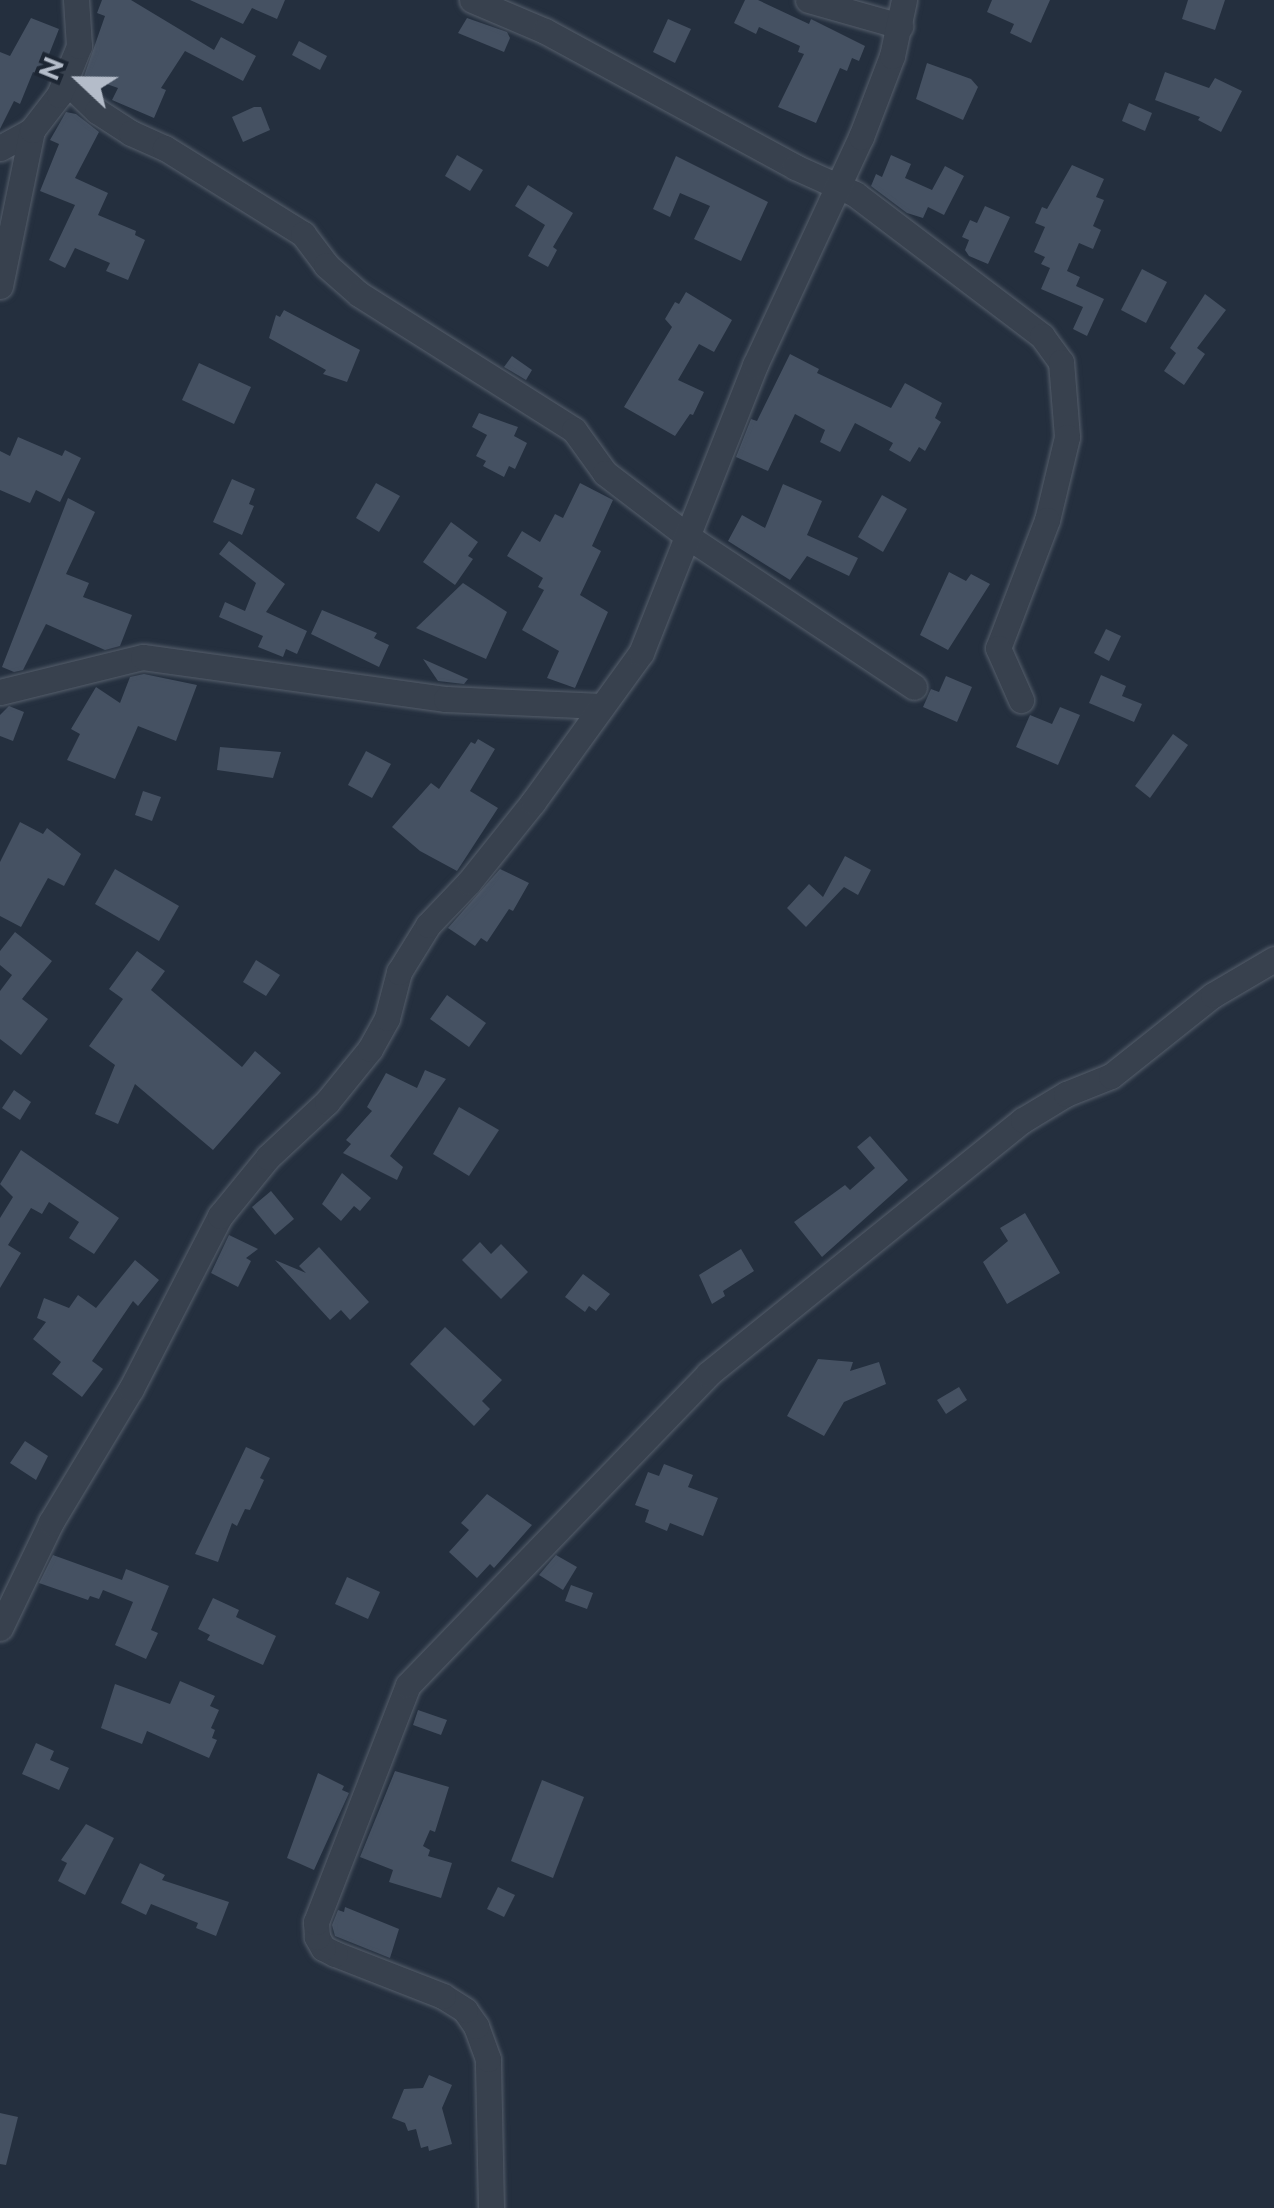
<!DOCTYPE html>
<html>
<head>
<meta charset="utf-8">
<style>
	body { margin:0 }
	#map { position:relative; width:1274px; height:2208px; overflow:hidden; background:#242f3e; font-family:Raleway,sans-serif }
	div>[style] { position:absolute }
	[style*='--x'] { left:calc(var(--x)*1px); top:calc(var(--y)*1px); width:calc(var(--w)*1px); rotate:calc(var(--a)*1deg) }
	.building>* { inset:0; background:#455162 }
	.roads { filter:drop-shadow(0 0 2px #565f6c) drop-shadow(0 0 2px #565f6c) }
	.minor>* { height:25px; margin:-12.5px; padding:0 12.5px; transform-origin:12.5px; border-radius:12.5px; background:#38414e }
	span { translate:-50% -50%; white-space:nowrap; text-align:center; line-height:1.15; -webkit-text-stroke:8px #1d2633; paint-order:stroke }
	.north { position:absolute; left:30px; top:30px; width:100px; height:100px; -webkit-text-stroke:8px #1d2633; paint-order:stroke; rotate:292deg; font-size:28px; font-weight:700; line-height:40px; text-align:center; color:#b4bcc9 }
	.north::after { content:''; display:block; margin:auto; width:35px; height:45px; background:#b4bcc9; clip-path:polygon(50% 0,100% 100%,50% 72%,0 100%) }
</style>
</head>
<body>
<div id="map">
	<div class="building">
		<div style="clip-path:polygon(102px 0,131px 0,214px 50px,221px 37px,256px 56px,243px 81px,185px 51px,161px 88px,166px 90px,154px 118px,112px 100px,118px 88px,84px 76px,105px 16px,97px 13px)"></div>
		<div style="clip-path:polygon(190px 0,285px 0,277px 19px,252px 8px,243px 24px)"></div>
		<div style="clip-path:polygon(745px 0,758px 0,809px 24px,811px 19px,865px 46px,859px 61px,852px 58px,847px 71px,840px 68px,816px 123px,778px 107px,804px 54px,798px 52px,800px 46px,759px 27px,756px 34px,734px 23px)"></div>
		<div style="clip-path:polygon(992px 0,1050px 0,1031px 43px,1010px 33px,1014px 24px,987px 12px)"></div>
		<div style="clip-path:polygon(1188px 0,1225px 0,1215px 30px,1182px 19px)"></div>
		<div style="clip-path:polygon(31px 18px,59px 29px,48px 57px,56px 60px,48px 78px,33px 72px,20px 104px,14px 101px,0 129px,0 52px,10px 56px)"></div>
		<div style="clip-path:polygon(467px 18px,507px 32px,510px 38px,504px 52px,458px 33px)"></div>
		<div style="clip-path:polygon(668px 19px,691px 29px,675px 63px,653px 52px)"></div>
		<div style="clip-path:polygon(299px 41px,327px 56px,320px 70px,292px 55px)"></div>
		<div style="clip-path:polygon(927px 63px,971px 79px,978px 87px,963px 120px,916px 99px)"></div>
		<div style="clip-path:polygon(1165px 72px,1209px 88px,1215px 78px,1242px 91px,1221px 132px,1198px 120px,1200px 117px,1155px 100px)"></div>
		<div style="clip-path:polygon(1129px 103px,1152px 113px,1145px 131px,1122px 121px)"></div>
		<div style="clip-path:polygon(254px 107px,261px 107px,270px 130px,243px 142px,232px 117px)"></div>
		<div style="clip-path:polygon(66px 112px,76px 114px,99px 132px,75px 178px,108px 193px,98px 215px,136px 231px,135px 235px,145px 240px,128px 280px,106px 271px,110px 263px,75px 248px,65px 268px,49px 260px,75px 205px,40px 191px,59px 144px,50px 140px)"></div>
		<div style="clip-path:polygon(457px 155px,483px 170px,470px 191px,445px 176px)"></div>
		<div style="clip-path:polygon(891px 155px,911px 164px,905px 178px,932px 190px,945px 166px,964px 176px,944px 215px,928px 207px,923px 218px,907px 213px,871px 186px,876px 174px,882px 177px)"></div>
		<div style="clip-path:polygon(676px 156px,768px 202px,741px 261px,694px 239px,710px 206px,680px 193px,670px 217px,653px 209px)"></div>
		<div style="clip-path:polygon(1072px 165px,1104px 179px,1096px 197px,1104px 200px,1093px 226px,1101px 230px,1093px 249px,1079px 243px,1067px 271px,1080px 277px,1076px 286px,1104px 299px,1087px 336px,1073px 329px,1083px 307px,1041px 289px,1050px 268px,1041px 264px,1045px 257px,1034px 252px,1045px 227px,1035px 223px,1042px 207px,1047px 209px)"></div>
		<div style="clip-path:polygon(528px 185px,573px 213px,553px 247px,557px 250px,548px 267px,528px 256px,545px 225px,515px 206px)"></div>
		<div style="clip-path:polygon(985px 206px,1010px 217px,988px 264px,969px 256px,965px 250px,969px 240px,962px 237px,970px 220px,977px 223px)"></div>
		<div style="clip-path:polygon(1142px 269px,1167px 282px,1146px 323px,1121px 310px)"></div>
		<div style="clip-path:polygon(686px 292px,732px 320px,714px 352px,699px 344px,678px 380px,704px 392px,693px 415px,690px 414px,675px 436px,624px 407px,672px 327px,665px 319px,675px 302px,679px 304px)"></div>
		<div style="clip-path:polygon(1205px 294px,1226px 310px,1197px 348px,1205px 354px,1184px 385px,1164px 371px,1176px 353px,1170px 348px)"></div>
		<div style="clip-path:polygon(284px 310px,360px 350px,347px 382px,323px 374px,326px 370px,269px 338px,276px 315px,280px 317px)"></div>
		<div style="clip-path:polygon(790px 354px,819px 369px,817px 373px,891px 408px,905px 383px,942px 403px,935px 418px,941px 422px,925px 451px,919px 447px,910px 462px,889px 450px,893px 443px,855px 423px,840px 452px,820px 442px,825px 430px,795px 414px,768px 471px,736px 457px,751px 419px,757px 421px)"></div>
		<div style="clip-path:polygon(512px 356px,532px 370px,526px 380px,504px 367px)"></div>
		<div style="clip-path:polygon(199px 363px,251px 387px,234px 424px,182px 400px)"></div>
		<div style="clip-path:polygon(479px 413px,518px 427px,514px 436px,527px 443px,515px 469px,509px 466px,504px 477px,483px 466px,486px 461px,476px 456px,487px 435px,472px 427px)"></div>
		<div style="clip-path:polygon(18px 437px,62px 456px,65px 450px,81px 458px,60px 502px,36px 490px,30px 503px,0 490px,0 451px,10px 456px)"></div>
		<div style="clip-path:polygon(232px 479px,255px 489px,249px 504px,254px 506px,242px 535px,213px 522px)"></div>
		<div style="clip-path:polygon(376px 483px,400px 496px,379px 532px,356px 518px)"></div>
		<div style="clip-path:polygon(580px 483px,613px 500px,592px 546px,601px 551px,580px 595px,608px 612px,575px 688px,547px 678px,559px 651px,522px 630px,544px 590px,538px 587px,543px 578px,507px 556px,522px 531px,540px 542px,555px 514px,563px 518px)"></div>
		<div style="clip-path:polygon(783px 484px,822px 501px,807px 535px,858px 558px,849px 576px,807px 556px,790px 580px,728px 541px,742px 515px,765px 528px)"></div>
		<div style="clip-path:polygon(882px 495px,907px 509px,883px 552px,858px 537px)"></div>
		<div style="clip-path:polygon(68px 498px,95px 512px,66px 574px,89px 583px,83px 597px,132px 615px,120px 646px,105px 650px,46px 624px,23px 670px,14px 672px,2px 667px)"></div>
		<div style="clip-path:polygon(451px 522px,478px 542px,468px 556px,473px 559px,455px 585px,423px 562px)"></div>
		<div style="clip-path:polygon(229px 541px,285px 584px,266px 612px,307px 631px,297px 654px,286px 649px,283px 657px,258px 647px,263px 636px,219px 617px,225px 602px,245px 611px,256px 583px,219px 554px)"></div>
		<div style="clip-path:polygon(949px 572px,966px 581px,971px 574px,990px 584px,948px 650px,920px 635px)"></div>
		<div style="clip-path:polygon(463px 583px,507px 612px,486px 659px,416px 628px)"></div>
		<div style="clip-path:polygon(322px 610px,377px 633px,374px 638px,389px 645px,379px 667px,311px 634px)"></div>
		<div style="clip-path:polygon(1106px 629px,1121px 636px,1109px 661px,1094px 653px)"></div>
		<div style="clip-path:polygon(423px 659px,468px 679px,464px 684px,438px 681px)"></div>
		<div style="clip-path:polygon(144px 674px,197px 685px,176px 741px,138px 726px,115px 779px,67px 760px,80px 734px,71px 729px,96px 687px,120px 703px,130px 677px)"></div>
		<div style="clip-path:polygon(1101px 675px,1126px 686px,1122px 696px,1142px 704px,1134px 722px,1089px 703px)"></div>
		<div style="clip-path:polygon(946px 676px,972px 687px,957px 722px,923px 707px,931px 689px,939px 692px)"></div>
		<div style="clip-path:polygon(9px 706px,24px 712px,13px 741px,0 736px,0 715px)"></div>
		<div style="clip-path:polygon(1060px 707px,1080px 715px,1058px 765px,1016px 747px,1030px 715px,1052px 724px)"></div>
		<div style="clip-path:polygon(1173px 734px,1188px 745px,1150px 798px,1135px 786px)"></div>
		<div style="clip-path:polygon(478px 739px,495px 749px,470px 791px,498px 808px,457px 871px,420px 851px,392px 827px,431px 783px,439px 789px,471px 742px,475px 744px)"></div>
		<div style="clip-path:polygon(220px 747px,281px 752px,273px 778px,217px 770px)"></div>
		<div style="clip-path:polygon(366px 751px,391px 764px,372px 798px,348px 785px)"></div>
		<div style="clip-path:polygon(143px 791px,161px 797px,152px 821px,135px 815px)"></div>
		<div style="clip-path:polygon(20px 822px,43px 834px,47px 828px,81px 854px,64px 886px,48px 878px,21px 927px,0 916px,0 862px)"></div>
		<div style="clip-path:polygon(845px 856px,871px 870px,858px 895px,844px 887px,806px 927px,787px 908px,809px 884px,823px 897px)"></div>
		<div style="clip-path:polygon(115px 869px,179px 906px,159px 941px,95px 904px)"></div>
		<div style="clip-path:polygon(500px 869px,529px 883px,513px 911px,509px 909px,487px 942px,481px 938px,475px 946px,448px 928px)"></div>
		<div style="clip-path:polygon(15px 932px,52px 961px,22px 999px,48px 1019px,21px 1055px,0 1039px,0 991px,12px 975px,0 965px,0 951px)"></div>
		<div style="clip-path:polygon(137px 951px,165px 971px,151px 990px,242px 1067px,255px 1051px,281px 1073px,213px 1150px,135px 1084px,118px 1124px,95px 1114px,115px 1065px,89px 1046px,123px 999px,109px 989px)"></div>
		<div style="clip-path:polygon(256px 960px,280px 975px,266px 996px,243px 982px)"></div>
		<div style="clip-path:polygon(447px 995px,486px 1023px,469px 1047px,430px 1019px)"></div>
		<div style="clip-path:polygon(425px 1070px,446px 1079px,390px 1156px,403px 1167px,397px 1180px,343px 1153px,351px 1144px,346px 1140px,372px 1111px,367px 1107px,386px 1073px,417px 1088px)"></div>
		<div style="clip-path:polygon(14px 1090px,31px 1102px,20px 1120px,2px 1108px)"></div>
		<div style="clip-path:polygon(459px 1107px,499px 1130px,469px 1176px,433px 1154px)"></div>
		<div style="clip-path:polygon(870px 1136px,908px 1180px,822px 1257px,794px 1222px,845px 1185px,850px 1190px,875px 1168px,857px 1147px)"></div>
		<div style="clip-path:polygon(21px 1150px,119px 1218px,94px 1254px,69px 1238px,79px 1222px,49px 1202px,42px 1214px,31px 1208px,8px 1245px,21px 1253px,0 1288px,0 1218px,13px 1197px,0 1184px)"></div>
		<div style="clip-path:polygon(342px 1173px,371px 1198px,360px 1211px,354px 1206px,341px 1221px,322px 1204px)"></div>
		<div style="clip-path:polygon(271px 1191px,294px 1219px,275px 1235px,252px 1207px)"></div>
		<div style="clip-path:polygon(1025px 1213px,1060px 1273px,1007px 1304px,983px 1262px,1008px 1241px,1000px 1228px)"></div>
		<div style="clip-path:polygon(229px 1235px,258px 1249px,246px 1258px,251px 1261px,238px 1287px,211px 1273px)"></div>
		<div style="clip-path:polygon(480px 1242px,491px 1254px,501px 1244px,528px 1272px,501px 1299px,462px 1260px)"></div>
		<div style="clip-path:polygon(319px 1247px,369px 1302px,350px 1320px,341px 1310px,330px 1320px,275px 1260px,306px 1273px,299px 1266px)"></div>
		<div style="clip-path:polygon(741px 1249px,754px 1271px,723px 1291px,725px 1296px,712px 1304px,699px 1275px)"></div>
		<div style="clip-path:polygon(135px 1260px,159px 1280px,138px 1306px,133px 1301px,92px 1361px,103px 1369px,82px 1397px,52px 1374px,61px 1362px,33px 1339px,46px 1322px,37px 1318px,44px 1298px,69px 1308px,78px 1295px,96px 1308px)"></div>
		<div style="clip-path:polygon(583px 1274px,610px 1294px,596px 1311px,589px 1306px,585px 1312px,565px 1297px)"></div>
		<div style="clip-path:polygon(445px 1327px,502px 1380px,482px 1401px,490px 1409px,474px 1426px,410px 1364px)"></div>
		<div style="clip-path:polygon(818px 1359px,853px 1362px,850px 1371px,879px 1362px,886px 1384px,844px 1402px,824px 1436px,787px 1416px)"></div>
		<div style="clip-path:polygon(959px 1387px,967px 1400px,946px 1414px,937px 1400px)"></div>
		<div style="clip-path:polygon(25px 1441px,48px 1456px,36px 1480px,10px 1463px)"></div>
		<div style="clip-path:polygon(246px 1447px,270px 1458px,260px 1478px,264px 1480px,250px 1510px,245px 1509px,237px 1526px,232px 1523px,218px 1562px,195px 1554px)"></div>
		<div style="clip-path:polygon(664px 1464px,693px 1475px,688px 1487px,718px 1498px,703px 1536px,670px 1523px,667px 1531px,645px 1522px,649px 1510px,635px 1505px,648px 1472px,659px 1476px)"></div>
		<div style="clip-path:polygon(487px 1494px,532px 1525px,494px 1568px,490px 1564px,477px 1578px,449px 1552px,469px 1530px,461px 1523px)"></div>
		<div style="clip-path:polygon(53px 1555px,122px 1580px,126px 1569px,169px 1586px,151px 1630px,158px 1633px,146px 1659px,115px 1645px,133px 1602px,103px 1590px,99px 1599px,90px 1596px,88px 1600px,39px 1583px)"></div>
		<div style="clip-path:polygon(556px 1555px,577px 1567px,563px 1590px,539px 1575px)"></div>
		<div style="clip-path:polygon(347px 1577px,380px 1592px,368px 1619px,335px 1604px)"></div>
		<div style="clip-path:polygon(571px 1585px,593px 1593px,587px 1609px,565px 1601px)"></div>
		<div style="clip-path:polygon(213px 1598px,239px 1610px,236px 1617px,276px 1636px,263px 1665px,207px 1640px,210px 1635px,198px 1629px)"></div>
		<div style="clip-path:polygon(180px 1681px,215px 1696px,210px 1706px,219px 1710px,211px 1728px,215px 1730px,212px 1738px,217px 1740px,209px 1758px,147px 1731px,142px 1744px,101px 1728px,115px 1684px,170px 1704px)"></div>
		<div style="clip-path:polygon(418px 1710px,447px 1720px,441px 1735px,413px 1725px)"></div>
		<div style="clip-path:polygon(36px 1743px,54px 1751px,50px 1760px,69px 1768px,59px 1790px,22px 1774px)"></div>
		<div style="clip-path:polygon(395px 1771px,449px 1787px,435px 1832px,430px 1830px,423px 1846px,430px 1850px,428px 1856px,452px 1863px,441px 1898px,389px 1882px,393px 1870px,360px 1857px)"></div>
		<div style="clip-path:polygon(318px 1773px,344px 1786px,342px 1790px,349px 1793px,314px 1870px,287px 1858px)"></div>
		<div style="clip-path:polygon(542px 1780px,584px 1797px,553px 1878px,511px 1861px)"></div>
		<div style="clip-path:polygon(86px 1824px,114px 1838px,85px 1895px,58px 1881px,67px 1863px,61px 1860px)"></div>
		<div style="clip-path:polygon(140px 1863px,165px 1875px,162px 1880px,229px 1902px,216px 1936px,196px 1928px,198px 1923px,151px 1904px,146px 1915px,121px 1903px)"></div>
		<div style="clip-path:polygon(498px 1887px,515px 1895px,504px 1917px,487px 1909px)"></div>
		<div style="clip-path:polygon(345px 1907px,399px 1929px,390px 1958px,335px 1936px,332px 1925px,338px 1910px,344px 1912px)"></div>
		<div style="clip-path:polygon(429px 2075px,452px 2085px,442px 2108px,452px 2144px,429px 2151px,428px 2146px,421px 2148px,416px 2129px,408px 2131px,405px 2123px,392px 2118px,404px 2089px,423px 2088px)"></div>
		<div style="clip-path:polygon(0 2113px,18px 2117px,6px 2165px,0 2164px)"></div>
	</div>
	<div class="roads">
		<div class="minor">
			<div style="--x:472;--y:0;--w:79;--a:23"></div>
			<div style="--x:545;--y:31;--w:285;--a:28.5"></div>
			<div style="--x:795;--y:167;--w:66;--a:24.2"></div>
			<div style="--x:855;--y:194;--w:235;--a:37.2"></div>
			<div style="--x:1042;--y:336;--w:32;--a:54"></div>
			<div style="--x:1061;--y:362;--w:75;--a:85.4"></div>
			<div style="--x:1067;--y:437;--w:85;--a:103.5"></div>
			<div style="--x:1047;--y:520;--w:137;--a:110.9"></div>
			<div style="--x:998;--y:648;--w:57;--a:66.1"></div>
			<div style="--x:808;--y:0;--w:96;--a:15.8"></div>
			<div style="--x:66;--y:81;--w:43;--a:44.1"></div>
			<div style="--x:97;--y:111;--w:40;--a:32.9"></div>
			<div style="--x:131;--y:133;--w:37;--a:24"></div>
			<div style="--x:165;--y:148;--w:163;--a:31.9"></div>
			<div style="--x:303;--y:234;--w:39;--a:53"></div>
			<div style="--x:326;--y:265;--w:44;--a:41.3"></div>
			<div style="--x:359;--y:294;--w:254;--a:32.3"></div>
			<div style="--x:574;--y:430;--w:53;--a:54.2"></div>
			<div style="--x:605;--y:473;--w:107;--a:37.4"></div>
			<div style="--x:690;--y:538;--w:269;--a:33.6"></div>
			<div style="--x:0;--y:148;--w:37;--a:-29"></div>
			<div style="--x:0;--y:286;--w:159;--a:-78.4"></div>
			<div style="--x:32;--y:130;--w:44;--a:-52.4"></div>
			<div style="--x:59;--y:95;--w:53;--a:-67.8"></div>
			<div style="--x:79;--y:46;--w:46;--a:-93.7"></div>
			<div style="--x:0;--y:692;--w:147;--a:-13.8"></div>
			<div style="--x:143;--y:657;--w:306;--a:7.9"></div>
			<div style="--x:446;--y:699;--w:156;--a:2.6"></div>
			<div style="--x:0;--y:1628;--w:118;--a:-64.3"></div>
			<div style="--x:51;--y:1522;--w:155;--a:-59"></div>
			<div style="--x:131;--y:1389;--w:195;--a:-62.8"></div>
			<div style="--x:220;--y:1216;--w:76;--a:-50.9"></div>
			<div style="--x:268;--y:1157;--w:81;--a:-43"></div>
			<div style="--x:327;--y:1102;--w:68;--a:-50.9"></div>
			<div style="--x:370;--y:1049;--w:35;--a:-61"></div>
			<div style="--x:387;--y:1018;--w:48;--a:-75.4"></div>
			<div style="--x:399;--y:972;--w:55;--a:-58.3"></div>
			<div style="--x:428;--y:925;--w:59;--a:-46.4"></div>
			<div style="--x:469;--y:882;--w:102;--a:-51.3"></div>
			<div style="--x:533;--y:802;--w:184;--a:-54.1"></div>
			<div style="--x:641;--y:653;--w:310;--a:-68.4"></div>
			<div style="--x:755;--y:365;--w:251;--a:-65.1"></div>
			<div style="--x:861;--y:137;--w:87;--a:-69.1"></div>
			<div style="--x:892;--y:56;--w:57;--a:-77.9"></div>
			<div style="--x:491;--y:2208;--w:149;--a:-91.2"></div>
			<div style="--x:488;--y:2059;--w:35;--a:-110"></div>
			<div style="--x:476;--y:2026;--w:19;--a:-125"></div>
			<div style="--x:465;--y:2010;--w:26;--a:-148"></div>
			<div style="--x:443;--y:1996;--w:116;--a:-158.7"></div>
			<div style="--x:335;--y:1954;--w:13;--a:-153"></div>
			<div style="--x:323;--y:1948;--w:13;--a:-119"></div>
			<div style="--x:317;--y:1937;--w:15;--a:-94"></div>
			<div style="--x:316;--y:1922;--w:254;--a:-68.8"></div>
			<div style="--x:408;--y:1685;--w:432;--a:-46"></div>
			<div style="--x:708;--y:1374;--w:405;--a:-38.9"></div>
			<div style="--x:1023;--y:1120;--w:50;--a:-31.2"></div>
			<div style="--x:1066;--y:1094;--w:48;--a:-21.8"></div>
			<div style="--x:1111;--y:1076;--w:130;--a:-38.5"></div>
			<div style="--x:1213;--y:995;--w:71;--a:-30.5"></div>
		</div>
	</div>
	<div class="north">N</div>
</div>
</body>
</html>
